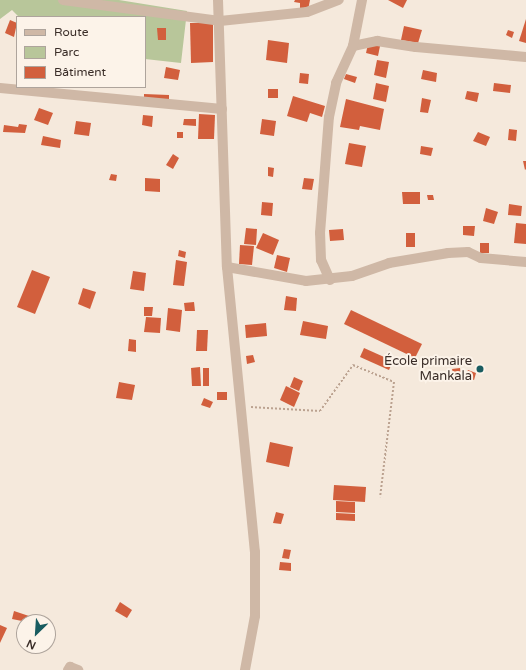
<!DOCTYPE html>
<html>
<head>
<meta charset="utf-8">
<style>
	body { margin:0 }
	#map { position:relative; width:526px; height:670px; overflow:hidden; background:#f5e9dc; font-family:"Varela Round",sans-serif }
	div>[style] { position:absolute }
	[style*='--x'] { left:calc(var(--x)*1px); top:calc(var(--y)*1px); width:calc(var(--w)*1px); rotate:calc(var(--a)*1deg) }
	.green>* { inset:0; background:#b8c69a }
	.building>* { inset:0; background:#d25f3d }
	.path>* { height:2px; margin-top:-1px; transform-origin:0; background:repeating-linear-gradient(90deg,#bba290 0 2px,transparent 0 4px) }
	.minor>* { height:10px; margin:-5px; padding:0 5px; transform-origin:5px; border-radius:5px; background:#cfb8a6 }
	.dots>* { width:11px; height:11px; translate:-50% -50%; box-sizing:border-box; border:2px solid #fcf3e9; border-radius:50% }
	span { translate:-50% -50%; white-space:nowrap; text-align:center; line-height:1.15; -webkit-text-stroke:4px #fcf3e9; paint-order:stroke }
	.poi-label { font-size:13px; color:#3a2d28 }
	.right { translate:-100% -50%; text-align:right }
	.legend { position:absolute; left:16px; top:16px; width:130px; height:72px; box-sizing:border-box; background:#fcf3e9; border:1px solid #aea49c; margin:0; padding:5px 7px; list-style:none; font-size:12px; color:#3a2d28 }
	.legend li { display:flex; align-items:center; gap:8px; height:20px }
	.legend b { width:20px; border:1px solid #aea49c }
	.north { position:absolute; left:16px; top:614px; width:40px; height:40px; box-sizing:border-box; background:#fcf3e9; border:1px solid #aea49c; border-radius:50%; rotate:205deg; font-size:11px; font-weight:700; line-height:16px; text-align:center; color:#3a2d28 }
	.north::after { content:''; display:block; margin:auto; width:14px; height:18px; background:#195c60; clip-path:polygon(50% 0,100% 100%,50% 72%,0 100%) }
</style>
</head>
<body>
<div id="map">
	<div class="green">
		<div style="clip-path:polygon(0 0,119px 0,187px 11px,181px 63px,145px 59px,145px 17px,19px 17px,12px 10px,0 19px)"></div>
	</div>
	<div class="building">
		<div style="clip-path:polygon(295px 0,310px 0,308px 10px,300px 8px,300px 3px,294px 2px)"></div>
		<div style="clip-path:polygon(388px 0,407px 0,403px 8px)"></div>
		<div style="clip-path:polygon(526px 19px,526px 43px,519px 41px)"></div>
		<div style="clip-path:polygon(10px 20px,17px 23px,14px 37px,5px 33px)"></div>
		<div style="clip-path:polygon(190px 23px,213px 23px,213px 62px,191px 63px)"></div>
		<div style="clip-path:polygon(404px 26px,422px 30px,418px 43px,401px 40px)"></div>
		<div style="clip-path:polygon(157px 28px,166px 28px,166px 40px,158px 40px)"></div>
		<div style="clip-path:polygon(508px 30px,514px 32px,512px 38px,506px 35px)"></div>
		<div style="clip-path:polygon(268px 40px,289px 43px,287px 63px,266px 60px)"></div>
		<div style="clip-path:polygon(368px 44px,380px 46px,378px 56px,366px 53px)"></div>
		<div style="clip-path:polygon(377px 60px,389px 62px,386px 78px,374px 75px)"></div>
		<div style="clip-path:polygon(166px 67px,180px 70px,178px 80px,164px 78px)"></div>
		<div style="clip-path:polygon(423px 70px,437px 73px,436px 82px,421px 79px)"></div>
		<div style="clip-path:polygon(300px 73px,309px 74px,308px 84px,299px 83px)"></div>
		<div style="clip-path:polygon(346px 74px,357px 77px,355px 83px,344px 79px)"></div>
		<div style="clip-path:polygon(376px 83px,389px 86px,386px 102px,373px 99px)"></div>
		<div style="clip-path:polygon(494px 83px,511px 85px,510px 93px,493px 91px)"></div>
		<div style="clip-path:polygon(268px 89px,278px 89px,278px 98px,268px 98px)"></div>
		<div style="clip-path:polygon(467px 91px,479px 93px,477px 102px,465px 99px)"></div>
		<div style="clip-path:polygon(144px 94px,169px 95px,169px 102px,144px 101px)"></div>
		<div style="clip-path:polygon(293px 96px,325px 106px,322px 117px,310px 113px,307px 122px,287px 116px)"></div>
		<div style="clip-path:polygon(422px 98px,431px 100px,428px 113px,420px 112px)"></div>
		<div style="clip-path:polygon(346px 99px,384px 109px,380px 130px,360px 126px,359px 130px,340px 127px)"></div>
		<div style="clip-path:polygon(39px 108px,53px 113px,48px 125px,34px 120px)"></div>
		<div style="clip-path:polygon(199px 114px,215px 115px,214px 139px,198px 139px)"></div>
		<div style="clip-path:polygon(143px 115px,153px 116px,152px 127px,142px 125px)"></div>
		<div style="clip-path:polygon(184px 119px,196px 119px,196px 126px,183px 125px)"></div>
		<div style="clip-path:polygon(262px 119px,276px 121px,274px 136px,260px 134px)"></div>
		<div style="clip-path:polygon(76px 121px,91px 123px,89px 136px,74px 134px)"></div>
		<div style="clip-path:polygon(19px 124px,27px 125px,25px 133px,3px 132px,4px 125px,18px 127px)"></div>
		<div style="clip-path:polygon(509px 129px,517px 130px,516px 141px,508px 140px)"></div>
		<div style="clip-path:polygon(177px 132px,183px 132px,183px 138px,177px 138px)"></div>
		<div style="clip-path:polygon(478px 132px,490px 137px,486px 146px,473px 141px)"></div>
		<div style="clip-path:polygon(43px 136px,61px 140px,60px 148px,41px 145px)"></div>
		<div style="clip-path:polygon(349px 143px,366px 146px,362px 167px,345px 164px)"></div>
		<div style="clip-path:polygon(421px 146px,433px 148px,431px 156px,420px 154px)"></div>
		<div style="clip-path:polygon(173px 154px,179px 158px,173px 169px,166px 165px)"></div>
		<div style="clip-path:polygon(523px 161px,526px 161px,526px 169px,525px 170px)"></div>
		<div style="clip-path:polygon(268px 167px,274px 168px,273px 177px,268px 176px)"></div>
		<div style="clip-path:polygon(111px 174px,117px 175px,116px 181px,109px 180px)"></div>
		<div style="clip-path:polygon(145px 178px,160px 179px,160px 192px,145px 191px)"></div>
		<div style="clip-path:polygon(304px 178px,314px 179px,312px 190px,302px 189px)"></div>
		<div style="clip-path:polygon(402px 192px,420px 192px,420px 204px,403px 204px)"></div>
		<div style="clip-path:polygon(427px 195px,433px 195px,434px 200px,428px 200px)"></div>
		<div style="clip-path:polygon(262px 202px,273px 203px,272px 216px,261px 215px)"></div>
		<div style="clip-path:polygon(509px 204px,522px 206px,521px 216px,508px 215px)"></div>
		<div style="clip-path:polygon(486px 208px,498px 212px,494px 224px,483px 221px)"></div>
		<div style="clip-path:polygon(516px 223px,526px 224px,526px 244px,514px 243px)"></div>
		<div style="clip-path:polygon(463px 226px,475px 226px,474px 236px,463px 235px)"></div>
		<div style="clip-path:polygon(246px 228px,257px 229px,256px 245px,244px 244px)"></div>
		<div style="clip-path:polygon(343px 229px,344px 240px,330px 241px,329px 230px)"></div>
		<div style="clip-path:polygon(263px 233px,279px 240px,273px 255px,256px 248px)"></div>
		<div style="clip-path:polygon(406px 233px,415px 233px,415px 247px,406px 247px)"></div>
		<div style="clip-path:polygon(480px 243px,489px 243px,489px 253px,480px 253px)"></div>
		<div style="clip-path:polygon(240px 245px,254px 246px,252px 265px,239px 264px)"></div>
		<div style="clip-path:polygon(179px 250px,186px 252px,185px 258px,178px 256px)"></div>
		<div style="clip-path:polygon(277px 255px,290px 258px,287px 272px,274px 268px)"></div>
		<div style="clip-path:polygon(176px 260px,187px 262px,184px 286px,173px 285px)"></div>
		<div style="clip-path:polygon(32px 270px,50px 277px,35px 314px,17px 307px)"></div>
		<div style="clip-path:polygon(133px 271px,146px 273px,144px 291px,130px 289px)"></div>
		<div style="clip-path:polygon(83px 288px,96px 292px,90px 309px,78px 304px)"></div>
		<div style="clip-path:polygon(286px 296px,297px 298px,296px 311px,284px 310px)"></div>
		<div style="clip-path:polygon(194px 302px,195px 311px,185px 311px,184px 303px)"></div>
		<div style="clip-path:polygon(144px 307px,153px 307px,152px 316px,144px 316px)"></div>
		<div style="clip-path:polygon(168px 308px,182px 310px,180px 332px,166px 330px)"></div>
		<div style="clip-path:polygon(351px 310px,422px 344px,415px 358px,344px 324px)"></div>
		<div style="clip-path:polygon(146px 317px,161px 318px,160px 333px,144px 332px)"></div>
		<div style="clip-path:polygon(303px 321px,328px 326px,326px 339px,300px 335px)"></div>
		<div style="clip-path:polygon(266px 323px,267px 336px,246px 338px,245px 325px)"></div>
		<div style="clip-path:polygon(197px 330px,208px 330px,207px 351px,196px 351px)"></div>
		<div style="clip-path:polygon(129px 339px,136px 340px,136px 352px,128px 351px)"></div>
		<div style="clip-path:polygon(364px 348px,393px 361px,389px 370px,360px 357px)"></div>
		<div style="clip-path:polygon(253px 355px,255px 362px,247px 364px,246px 356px)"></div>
		<div style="clip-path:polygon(200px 367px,201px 386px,192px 386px,191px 368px)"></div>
		<div style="clip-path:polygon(203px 368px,209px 368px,209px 386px,203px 386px)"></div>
		<div style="clip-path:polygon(460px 368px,461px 375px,454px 376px,452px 369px)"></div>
		<div style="clip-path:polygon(468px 370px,476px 373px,474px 380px,465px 377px)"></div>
		<div style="clip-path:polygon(294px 377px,303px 381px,299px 391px,290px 387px)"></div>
		<div style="clip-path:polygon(119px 382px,135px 385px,132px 400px,116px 398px)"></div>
		<div style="clip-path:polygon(286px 386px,300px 393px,294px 407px,280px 400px)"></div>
		<div style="clip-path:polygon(217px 392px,227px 392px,227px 400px,217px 400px)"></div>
		<div style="clip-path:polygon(204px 398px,213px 402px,210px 408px,201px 405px)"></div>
		<div style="clip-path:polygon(270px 442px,293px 447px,289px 467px,266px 462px)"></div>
		<div style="clip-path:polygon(334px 485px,366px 487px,365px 502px,333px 500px)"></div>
		<div style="clip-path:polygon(336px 501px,355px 502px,355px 513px,336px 512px)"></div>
		<div style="clip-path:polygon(276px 512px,284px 514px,281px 524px,273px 523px)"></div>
		<div style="clip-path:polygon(336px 513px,355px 514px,355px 521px,336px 520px)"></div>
		<div style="clip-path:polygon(284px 549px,291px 550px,289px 559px,282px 558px)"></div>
		<div style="clip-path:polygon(280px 562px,291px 563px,291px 571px,279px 570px)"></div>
		<div style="clip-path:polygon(120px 602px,132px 610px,127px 618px,115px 611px)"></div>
		<div style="clip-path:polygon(14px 611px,29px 616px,27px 622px,12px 619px)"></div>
		<div style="clip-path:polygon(0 625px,7px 628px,0 643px)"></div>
	</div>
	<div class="path">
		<div style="--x:251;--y:407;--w:69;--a:3.3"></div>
		<div style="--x:320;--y:411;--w:57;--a:-54.3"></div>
		<div style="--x:353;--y:365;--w:44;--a:22.5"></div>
		<div style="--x:394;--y:382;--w:116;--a:96.9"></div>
	</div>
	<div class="minor">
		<div style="--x:63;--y:0;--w:158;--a:7.6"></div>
		<div style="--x:220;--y:21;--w:87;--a:-5.9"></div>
		<div style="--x:307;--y:12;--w:34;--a:-21"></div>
		<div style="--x:218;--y:0;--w:267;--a:88.1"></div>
		<div style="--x:227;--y:267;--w:286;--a:84.4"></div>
		<div style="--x:255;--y:552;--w:64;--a:90"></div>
		<div style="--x:255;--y:616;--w:55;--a:100.5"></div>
		<div style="--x:353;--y:46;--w:25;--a:-12"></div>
		<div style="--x:377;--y:41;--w:39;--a:9"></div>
		<div style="--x:416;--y:47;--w:110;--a:5.2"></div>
		<div style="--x:0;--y:88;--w:223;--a:5.4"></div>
		<div style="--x:227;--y:267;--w:80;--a:10"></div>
		<div style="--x:306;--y:281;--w:46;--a:-6.2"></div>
		<div style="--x:352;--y:276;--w:39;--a:-19"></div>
		<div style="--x:389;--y:263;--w:60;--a:-9.6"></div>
		<div style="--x:448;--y:253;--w:20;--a:-3"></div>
		<div style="--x:468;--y:252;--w:14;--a:25"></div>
		<div style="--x:481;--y:258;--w:45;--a:5.1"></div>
		<div style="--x:330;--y:280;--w:22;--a:-114"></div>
		<div style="--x:321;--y:260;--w:27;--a:-92"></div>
		<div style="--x:320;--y:233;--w:116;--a:-85.6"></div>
		<div style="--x:329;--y:117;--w:35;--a:-78"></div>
		<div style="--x:336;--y:83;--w:41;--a:-65.3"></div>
		<div style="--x:353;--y:46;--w:47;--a:-78.9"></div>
		<div style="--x:68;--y:670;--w:4;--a:-56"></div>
		<div style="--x:70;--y:667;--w:9;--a:21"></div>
	</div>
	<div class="dots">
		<div style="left:480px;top:369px;background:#195c60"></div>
	</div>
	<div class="poi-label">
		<span class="right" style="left:472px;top:369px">École primaire<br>Mankala</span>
	</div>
	<ul class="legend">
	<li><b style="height:5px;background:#cfb8a6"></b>Route</li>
	<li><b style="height:11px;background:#b8c69a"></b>Parc</li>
	<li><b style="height:11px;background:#d25f3d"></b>Bâtiment</li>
	</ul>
	<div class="north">N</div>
</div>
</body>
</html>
